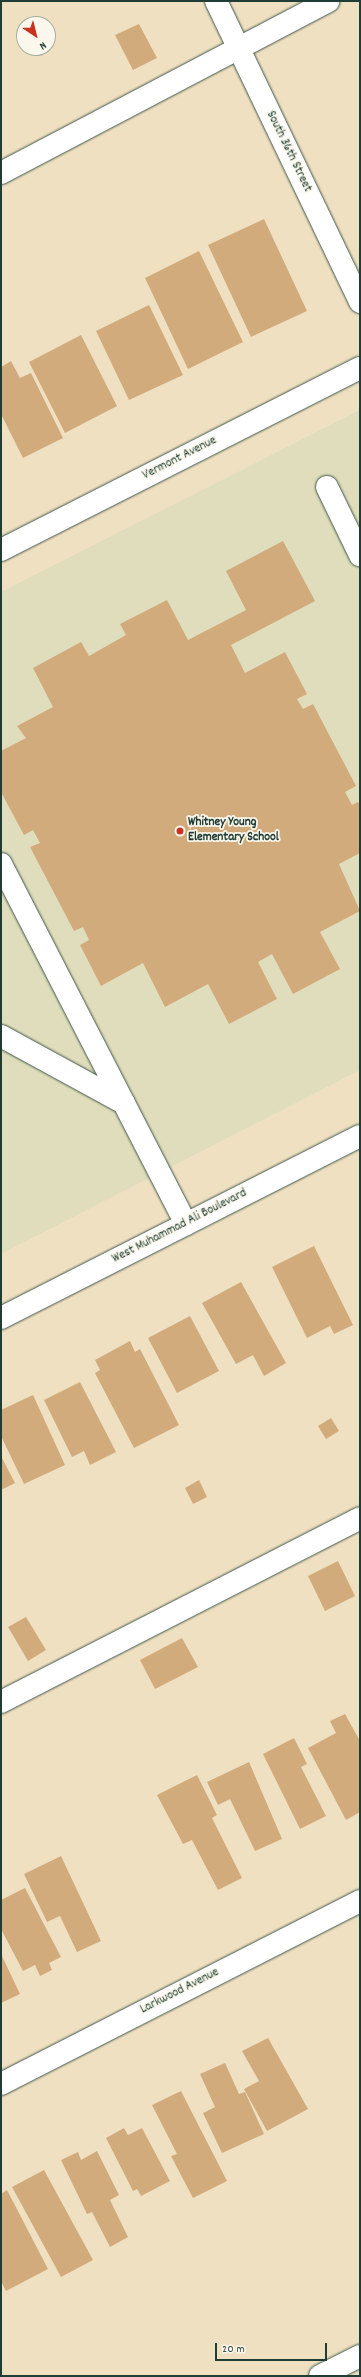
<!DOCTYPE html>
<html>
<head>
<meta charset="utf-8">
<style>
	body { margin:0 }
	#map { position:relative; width:361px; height:2377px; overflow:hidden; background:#efe0c1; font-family:Dekko,sans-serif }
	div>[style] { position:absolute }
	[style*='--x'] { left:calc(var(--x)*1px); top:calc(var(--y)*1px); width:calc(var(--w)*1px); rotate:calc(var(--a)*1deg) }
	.built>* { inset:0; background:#dfddbb }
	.building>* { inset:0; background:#d2ab7d }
	.roads { filter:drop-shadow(0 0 1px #3e5549) drop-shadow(0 0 1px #3e5549) }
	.minor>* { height:22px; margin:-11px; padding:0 11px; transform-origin:11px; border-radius:11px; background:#fff }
	.dots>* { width:11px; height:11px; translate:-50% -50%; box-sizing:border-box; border:2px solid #fbf7ec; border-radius:50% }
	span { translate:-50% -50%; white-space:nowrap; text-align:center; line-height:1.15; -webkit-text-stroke:3.5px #fbf7ec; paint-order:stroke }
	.street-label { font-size:13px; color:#1f3d34 }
	.poi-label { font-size:13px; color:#1f3d34; font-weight:700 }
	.left { translate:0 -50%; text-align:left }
	.frame { position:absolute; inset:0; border:2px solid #1f3d34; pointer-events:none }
	.north { position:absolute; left:16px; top:16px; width:40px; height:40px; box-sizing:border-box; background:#fbf7ec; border:1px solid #a3ada2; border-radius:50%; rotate:145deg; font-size:11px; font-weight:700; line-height:16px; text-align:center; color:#1f3d34 }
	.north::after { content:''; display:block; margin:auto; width:14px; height:18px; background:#c8321e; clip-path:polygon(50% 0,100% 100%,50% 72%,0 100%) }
	.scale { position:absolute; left:215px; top:2343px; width:112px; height:18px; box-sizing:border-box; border:2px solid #1f3d34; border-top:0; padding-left:5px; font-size:12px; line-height:14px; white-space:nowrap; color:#1f3d34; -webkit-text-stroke:3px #fbf7ec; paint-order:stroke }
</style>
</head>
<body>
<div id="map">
	<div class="built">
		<div style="clip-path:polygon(360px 410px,360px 1070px,1px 1254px,1px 592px)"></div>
	</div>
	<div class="building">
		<div style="clip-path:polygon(139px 24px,157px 58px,133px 70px,115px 35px)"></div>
		<div style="clip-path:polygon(264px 219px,307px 311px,251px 337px,208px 245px)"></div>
		<div style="clip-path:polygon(199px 251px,243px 342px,188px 369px,145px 278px)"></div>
		<div style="clip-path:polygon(149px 305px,183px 375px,129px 400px,96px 331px)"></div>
		<div style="clip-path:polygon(81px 335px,117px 406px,65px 433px,29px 362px)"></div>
		<div style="clip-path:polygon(11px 361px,20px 378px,31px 373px,63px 438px,23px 458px,1px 414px,1px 367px)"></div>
		<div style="clip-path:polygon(283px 541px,315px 601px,231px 645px,245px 673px,285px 652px,307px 694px,297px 699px,303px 709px,313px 704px,356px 786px,345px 792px,352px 805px,358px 802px,360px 805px,360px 853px,339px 864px,360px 911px,320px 932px,340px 969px,293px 994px,272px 954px,258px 962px,277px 999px,229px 1024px,208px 984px,165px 1007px,143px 963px,101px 986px,80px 945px,89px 940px,83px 927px,74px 931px,30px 847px,40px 843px,33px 830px,24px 835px,1px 792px,1px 751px,26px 738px,17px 726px,53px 707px,33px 668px,81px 642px,89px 656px,126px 635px,120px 624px,167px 600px,188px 640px,246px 610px,226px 571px)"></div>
		<div style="clip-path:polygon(314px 1246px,353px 1325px,334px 1334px,330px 1326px,307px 1338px,272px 1267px)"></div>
		<div style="clip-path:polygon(241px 1282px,286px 1363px,264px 1376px,253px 1355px,236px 1364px,202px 1303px)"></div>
		<div style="clip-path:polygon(190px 1316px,219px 1371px,177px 1393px,148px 1338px)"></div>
		<div style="clip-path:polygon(130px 1341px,135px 1352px,140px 1349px,179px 1425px,134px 1448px,95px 1373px,100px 1370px,95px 1360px)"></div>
		<div style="clip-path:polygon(80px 1382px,116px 1452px,90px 1465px,84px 1451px,72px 1457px,44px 1400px)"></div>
		<div style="clip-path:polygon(33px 1395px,65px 1465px,24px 1484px,1px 1436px,1px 1410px)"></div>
		<div style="clip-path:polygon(331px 1418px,339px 1431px,326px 1439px,318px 1426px)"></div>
		<div style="clip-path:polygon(1px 1456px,15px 1483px,1px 1490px)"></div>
		<div style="clip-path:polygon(199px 1480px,207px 1497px,193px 1504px,185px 1488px)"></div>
		<div style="clip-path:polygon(338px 1561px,355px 1596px,325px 1611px,308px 1576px)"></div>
		<div style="clip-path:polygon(26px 1617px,46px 1650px,28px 1661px,8px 1627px)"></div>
		<div style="clip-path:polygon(182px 1638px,198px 1667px,155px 1689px,140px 1660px)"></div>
		<div style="clip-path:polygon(345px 1714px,360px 1741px,360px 1812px,346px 1820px,308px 1748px,336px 1733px,330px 1721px)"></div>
		<div style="clip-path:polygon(294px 1738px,307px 1764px,301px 1767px,326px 1816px,300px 1829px,263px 1754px)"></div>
		<div style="clip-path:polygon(249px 1762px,282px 1839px,255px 1851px,230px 1799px,218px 1805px,207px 1782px)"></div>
		<div style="clip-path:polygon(197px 1775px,217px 1815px,212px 1818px,242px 1878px,218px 1890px,192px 1840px,183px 1844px,157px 1795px)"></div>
		<div style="clip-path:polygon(61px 1856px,101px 1941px,77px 1952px,60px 1916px,47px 1922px,24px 1874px)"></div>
		<div style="clip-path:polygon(25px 1888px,61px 1957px,49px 1963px,52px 1970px,40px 1976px,35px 1965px,23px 1971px,1px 1929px,1px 1900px)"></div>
		<div style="clip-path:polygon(1px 1954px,20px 1994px,1px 2003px)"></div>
		<div style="clip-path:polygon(268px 2038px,308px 2109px,267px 2131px,244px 2089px,259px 2081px,242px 2051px)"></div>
		<div style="clip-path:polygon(225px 2063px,239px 2094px,245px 2092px,264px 2134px,222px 2153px,203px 2113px,215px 2107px,200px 2074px)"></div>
		<div style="clip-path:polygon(181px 2091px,227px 2181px,193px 2198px,171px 2156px,177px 2154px,152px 2105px)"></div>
		<div style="clip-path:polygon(124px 2128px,128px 2135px,142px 2128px,170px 2181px,141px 2196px,137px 2189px,133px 2191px,106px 2138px)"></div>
		<div style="clip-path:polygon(97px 2151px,119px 2195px,110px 2200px,128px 2237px,110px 2247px,92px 2212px,87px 2214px,61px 2160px,78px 2152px,81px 2160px)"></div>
		<div style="clip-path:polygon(44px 2170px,93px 2260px,61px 2277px,12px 2187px)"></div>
		<div style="clip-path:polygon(7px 2190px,48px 2269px,6px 2291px,1px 2281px,1px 2194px)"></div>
	</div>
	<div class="roads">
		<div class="minor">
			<div style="--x:216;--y:1;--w:334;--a:64.4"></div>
			<div style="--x:1;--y:173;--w:370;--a:-27.7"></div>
			<div style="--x:327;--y:487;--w:76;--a:64.1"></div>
			<div style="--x:1;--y:550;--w:402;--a:-26.9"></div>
			<div style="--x:1;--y:864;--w:405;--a:62.8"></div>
			<div style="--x:1;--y:1036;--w:140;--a:28.6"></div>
			<div style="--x:1;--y:1318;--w:402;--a:-26.9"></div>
			<div style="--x:1;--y:1702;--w:403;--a:-27.1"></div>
			<div style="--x:1;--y:2084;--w:403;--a:-27"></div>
			<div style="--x:320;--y:2376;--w:45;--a:-26.6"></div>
		</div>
	</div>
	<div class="dots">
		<div style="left:180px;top:831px;background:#c8321e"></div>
	</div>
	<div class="street-label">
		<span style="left:288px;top:152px;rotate:64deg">South 36th Street</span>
		<span style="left:180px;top:459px;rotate:-27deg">Vermont Avenue</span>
		<span style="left:180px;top:1227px;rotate:-27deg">West Muhammad Ali Boulevard</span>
		<span style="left:180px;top:1992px;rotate:-27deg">Larkwood Avenue</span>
	</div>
	<div class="poi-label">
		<span class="left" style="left:188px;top:831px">Whitney Young<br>Elementary School</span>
	</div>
	<div class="frame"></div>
	<div class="north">N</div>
	<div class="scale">20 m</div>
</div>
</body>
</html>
